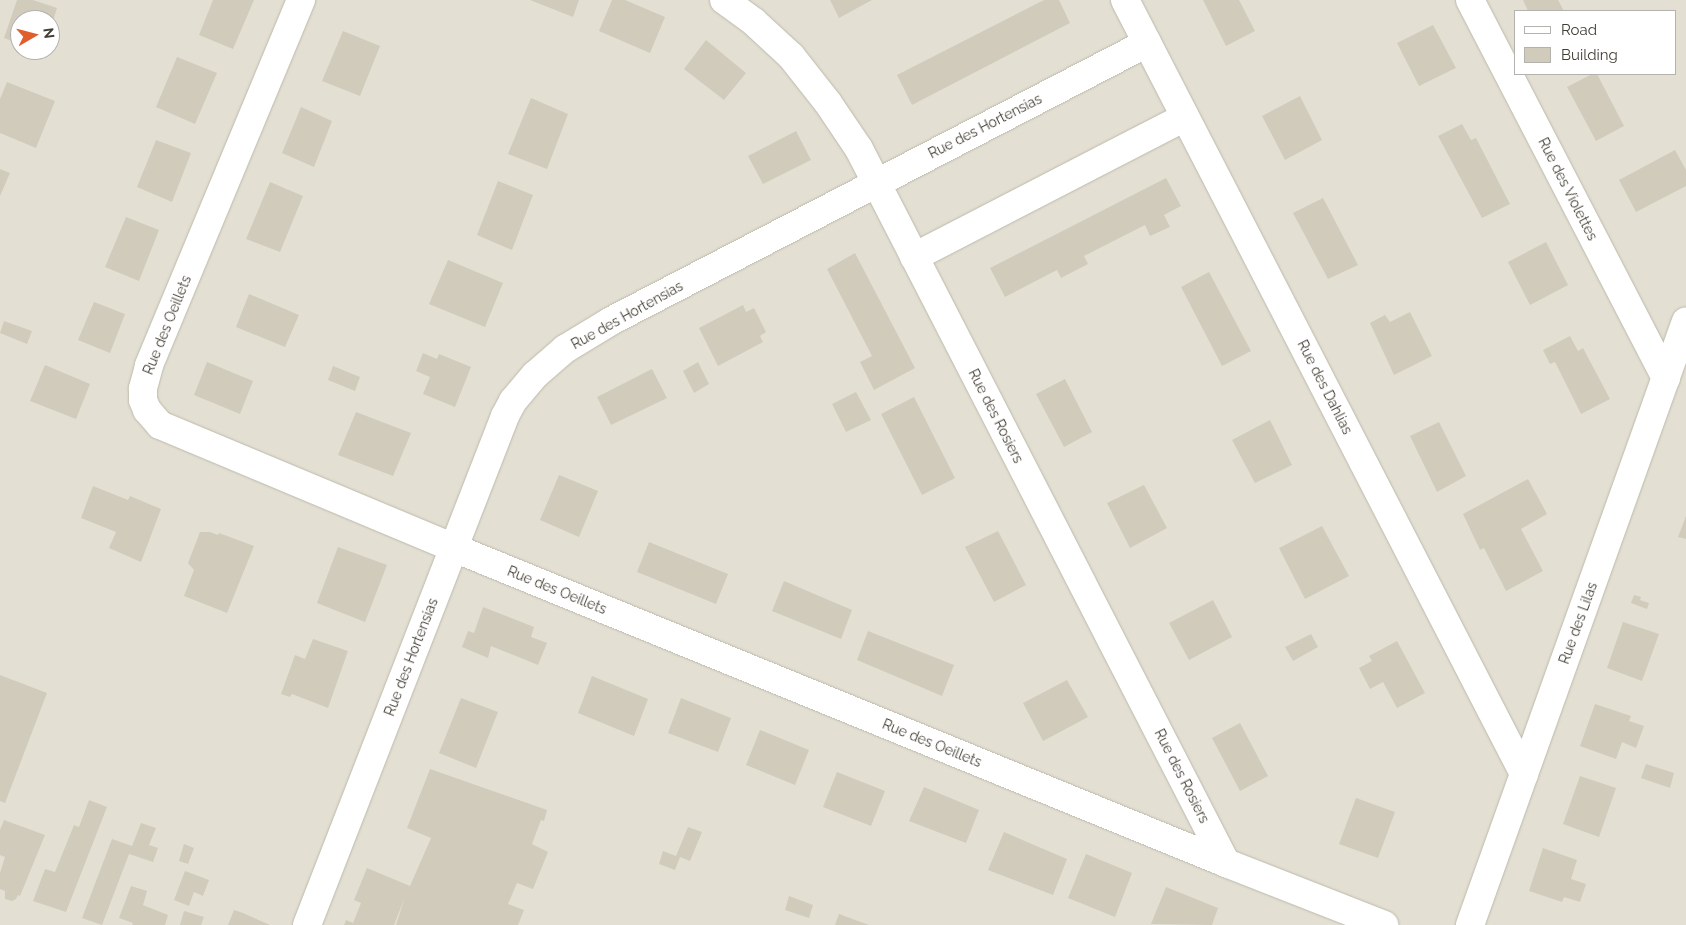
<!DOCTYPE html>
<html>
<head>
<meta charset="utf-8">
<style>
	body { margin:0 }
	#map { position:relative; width:1686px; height:925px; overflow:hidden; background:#f0eee5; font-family:Raleway,sans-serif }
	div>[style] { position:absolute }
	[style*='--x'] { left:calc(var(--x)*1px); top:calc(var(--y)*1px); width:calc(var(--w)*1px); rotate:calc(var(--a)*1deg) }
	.residential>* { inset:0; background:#e3e0d3 }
	.building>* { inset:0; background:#d0cbbb }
	.roads { filter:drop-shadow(0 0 1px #bdb9ab) drop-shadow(0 0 1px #bdb9ab) }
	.minor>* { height:28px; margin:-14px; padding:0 14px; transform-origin:14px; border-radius:14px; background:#fff }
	span { translate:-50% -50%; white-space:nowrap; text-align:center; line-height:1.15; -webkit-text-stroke:4px #fff; paint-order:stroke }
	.street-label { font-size:14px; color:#413e35 }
	.legend { position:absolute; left:1514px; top:10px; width:162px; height:65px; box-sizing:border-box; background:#fff; border:1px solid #b3b2ae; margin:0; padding:6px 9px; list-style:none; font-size:15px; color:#413e35 }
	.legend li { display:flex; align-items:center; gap:10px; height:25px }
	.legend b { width:25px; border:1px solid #b3b2ae }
	.north { position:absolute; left:10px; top:10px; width:50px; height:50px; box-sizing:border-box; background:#fff; border:1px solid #b3b2ae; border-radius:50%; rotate:82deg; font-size:14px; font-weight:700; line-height:20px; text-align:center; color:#413e35 }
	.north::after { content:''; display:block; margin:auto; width:18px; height:22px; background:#e05e2c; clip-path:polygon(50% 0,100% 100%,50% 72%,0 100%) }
</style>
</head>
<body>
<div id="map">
	<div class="residential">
		<div style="clip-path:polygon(evenodd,0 0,1686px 0,1686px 925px,0 925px,0 0,1515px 11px,1675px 11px,1675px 74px,1515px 74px,1515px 11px,0 0,20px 20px,50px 20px,50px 50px,20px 50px,20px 20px)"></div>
	</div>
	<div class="building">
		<div style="clip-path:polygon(17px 0,33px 0,57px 8px,50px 30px,50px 20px,20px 20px,20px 44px,4px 38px)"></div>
		<div style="clip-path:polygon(213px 0,254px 0,233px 49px,199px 35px)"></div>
		<div style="clip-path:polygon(530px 0,579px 0,573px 17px)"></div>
		<div style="clip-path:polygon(612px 0,625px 0,665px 17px,650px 53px,599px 31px)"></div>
		<div style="clip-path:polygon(830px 0,872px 0,839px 18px)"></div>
		<div style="clip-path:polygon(1044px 0,1059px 0,1070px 23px,912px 105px,897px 75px)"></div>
		<div style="clip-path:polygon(1203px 0,1239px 0,1255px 31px,1226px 46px)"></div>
		<div style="clip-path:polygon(1523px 0,1558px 0,1564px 11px,1528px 11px)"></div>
		<div style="clip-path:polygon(1433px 25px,1456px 68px,1419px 86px,1397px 43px)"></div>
		<div style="clip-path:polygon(343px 31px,380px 46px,360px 96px,322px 81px)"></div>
		<div style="clip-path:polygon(706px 40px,746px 73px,724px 100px,684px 69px)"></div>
		<div style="clip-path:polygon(177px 57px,217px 73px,195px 124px,156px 107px)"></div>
		<div style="clip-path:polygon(1592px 74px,1597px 74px,1624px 126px,1596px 141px,1567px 87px)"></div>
		<div style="clip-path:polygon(7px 82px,55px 101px,36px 148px,0 133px,0 99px)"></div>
		<div style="clip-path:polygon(1300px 96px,1322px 140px,1285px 160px,1262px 116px)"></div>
		<div style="clip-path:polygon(531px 98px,568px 114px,547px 169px,508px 154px)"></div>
		<div style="clip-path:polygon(301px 107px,332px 121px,314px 167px,282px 153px)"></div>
		<div style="clip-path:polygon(1462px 124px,1471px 140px,1476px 138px,1510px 204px,1482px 218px,1438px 136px)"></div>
		<div style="clip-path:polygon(796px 131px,811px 160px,763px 184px,748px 156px)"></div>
		<div style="clip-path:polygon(156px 140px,191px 153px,172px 202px,137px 187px)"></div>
		<div style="clip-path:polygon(1675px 150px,1686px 170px,1686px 186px,1636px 212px,1619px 180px)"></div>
		<div style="clip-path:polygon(0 169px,10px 173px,0 196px)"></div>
		<div style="clip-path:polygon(1166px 178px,1181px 206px,1164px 215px,1170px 227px,1150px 236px,1145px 225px,1084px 256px,1088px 264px,1061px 278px,1057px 270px,1005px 297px,990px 268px)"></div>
		<div style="clip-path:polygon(498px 181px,533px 195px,512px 250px,477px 235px)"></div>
		<div style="clip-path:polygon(270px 182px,303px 196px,280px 252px,246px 239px)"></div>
		<div style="clip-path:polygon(1323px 198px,1358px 265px,1328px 279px,1293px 213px)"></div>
		<div style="clip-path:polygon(126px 217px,159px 230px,139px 281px,105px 267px)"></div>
		<div style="clip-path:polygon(1546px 242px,1568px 285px,1530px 305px,1508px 262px)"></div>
		<div style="clip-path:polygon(855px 253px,915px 368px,874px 390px,860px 362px,872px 356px,827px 269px)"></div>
		<div style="clip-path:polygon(448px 260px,503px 283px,485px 327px,429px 304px)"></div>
		<div style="clip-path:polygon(1209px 272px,1251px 351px,1222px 366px,1181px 287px)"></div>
		<div style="clip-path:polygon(249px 294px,299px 315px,285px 347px,236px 327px)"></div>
		<div style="clip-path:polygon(94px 302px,125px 314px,110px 353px,78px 340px)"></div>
		<div style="clip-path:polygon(743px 305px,746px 312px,754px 308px,766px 332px,760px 336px,763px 342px,718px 366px,699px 328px)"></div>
		<div style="clip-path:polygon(1410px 312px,1432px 356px,1394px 375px,1370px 323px,1385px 315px,1390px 322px)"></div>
		<div style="clip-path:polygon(4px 321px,32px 331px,27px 344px,0 333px)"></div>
		<div style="clip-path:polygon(1570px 336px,1578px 351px,1583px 348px,1610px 399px,1581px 414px,1555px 362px,1550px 364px,1543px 350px)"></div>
		<div style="clip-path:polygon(423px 353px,437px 359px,439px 354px,471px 367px,455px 407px,423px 394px,430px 377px,416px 371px)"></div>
		<div style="clip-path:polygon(207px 362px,253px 381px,240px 414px,194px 395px)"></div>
		<div style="clip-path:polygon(698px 362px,709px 384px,694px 393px,683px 371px)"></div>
		<div style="clip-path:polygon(45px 365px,90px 384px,76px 419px,30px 401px)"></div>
		<div style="clip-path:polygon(333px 366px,360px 377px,355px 391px,328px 380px)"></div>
		<div style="clip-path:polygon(652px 369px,667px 398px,611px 425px,597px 397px)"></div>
		<div style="clip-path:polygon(1065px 379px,1092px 432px,1064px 447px,1036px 394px)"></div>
		<div style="clip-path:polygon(856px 392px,871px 420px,846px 432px,832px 404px)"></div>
		<div style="clip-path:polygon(914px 397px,955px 478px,922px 495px,881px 414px)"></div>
		<div style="clip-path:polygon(356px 412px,411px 433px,393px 476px,338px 455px)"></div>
		<div style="clip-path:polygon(1270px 420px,1292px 465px,1255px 483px,1232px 440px)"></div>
		<div style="clip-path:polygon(1439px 422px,1466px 476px,1437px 492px,1410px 436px)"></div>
		<div style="clip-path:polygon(559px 475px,598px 491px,579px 537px,540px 520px)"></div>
		<div style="clip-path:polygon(1528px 479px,1547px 514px,1521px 529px,1543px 571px,1506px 591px,1484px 548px,1480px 550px,1463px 514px)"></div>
		<div style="clip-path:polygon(1144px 485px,1167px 528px,1130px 548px,1107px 503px)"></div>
		<div style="clip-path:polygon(93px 486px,128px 500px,130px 496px,161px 509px,141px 562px,109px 548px,116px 532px,81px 518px)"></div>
		<div style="clip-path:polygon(1686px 516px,1686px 539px,1678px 537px)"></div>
		<div style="clip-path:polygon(1322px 526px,1349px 576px,1305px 599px,1279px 548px)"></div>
		<div style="clip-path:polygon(998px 531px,1026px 585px,994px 602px,965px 547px)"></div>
		<div style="clip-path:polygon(200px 532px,210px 532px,218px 535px,219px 533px,254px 546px,227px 613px,184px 596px,194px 570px,188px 563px)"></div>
		<div style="clip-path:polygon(649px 542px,728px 574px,716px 604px,637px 572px)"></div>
		<div style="clip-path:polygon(338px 547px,387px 565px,365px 622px,317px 603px)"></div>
		<div style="clip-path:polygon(784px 581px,852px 610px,841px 639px,772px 611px)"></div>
		<div style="clip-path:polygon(1634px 595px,1641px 597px,1640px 600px,1649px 603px,1647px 609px,1631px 603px)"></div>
		<div style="clip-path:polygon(1213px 600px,1232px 637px,1189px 660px,1169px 623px)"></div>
		<div style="clip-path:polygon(483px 607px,534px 627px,531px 637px,547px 643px,538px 665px,491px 646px,488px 658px,462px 647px,468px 631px,474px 633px)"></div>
		<div style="clip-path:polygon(1623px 622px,1659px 634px,1642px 681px,1607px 668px)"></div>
		<div style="clip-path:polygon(868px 631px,954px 665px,942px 696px,857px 660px)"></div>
		<div style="clip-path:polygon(1311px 634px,1318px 647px,1293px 661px,1285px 647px)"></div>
		<div style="clip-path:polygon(313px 639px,348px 651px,328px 708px,292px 694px,290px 697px,281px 694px,295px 655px,305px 659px)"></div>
		<div style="clip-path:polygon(1397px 641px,1425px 693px,1397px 708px,1383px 682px,1370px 689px,1359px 668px,1372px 661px,1369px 656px)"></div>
		<div style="clip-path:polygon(0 675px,47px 693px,5px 803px,0 801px)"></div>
		<div style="clip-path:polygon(592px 676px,648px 699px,634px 736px,578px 713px)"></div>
		<div style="clip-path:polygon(1067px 680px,1088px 717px,1043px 741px,1023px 703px)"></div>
		<div style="clip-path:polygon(461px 698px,498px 712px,476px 768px,439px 753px)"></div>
		<div style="clip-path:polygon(681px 698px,731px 718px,718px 752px,668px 733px)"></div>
		<div style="clip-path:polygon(1595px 704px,1631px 716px,1629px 721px,1644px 726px,1636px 748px,1622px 742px,1616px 759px,1580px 746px)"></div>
		<div style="clip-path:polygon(1240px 723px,1268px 776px,1240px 791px,1212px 738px)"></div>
		<div style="clip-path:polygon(760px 730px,809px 750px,795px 785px,746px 765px)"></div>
		<div style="clip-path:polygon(1646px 764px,1674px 773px,1670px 788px,1641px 778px)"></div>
		<div style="clip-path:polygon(430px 769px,547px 810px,544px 821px,541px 820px,532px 844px,548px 852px,533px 889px,517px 883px,508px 904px,524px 910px,518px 925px,396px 925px,405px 897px,394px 925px,344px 925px,346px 920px,353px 923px,361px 903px,354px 900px,367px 868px,410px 886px,431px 838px,407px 828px)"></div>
		<div style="clip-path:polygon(837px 772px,885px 791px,871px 826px,823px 807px)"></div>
		<div style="clip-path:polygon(1580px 776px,1616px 788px,1599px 837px,1563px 824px)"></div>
		<div style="clip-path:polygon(924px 787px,979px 810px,966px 843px,909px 821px)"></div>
		<div style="clip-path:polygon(1356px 798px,1395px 812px,1378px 858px,1339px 844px)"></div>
		<div style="clip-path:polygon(89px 800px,107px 807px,66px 912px,33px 901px,45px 869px,55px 872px,74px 825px,79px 827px)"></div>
		<div style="clip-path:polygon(4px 820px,45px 835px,20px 896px,18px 895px,16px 899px,12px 901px,5px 899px,5px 891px,0 889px,0 873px,5px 857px,0 855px,0 830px)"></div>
		<div style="clip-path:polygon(141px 823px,156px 828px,149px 845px,158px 848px,153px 862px,129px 854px,102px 925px,82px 918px,112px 839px,132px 846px)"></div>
		<div style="clip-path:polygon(688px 827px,702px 832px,690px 861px,680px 857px,675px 870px,659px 864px,663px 851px,676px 856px)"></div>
		<div style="clip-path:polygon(1004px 832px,1067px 859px,1053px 895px,988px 870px)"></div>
		<div style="clip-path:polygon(184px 844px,194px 848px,188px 864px,179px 861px)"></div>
		<div style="clip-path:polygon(1543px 848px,1577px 860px,1571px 879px,1586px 884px,1580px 902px,1564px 897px,1562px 902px,1529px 891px)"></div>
		<div style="clip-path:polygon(1086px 854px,1132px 873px,1115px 917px,1068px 898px)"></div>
		<div style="clip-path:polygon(185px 871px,209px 880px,203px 896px,194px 892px,189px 906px,174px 900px)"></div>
		<div style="clip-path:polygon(131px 886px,147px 891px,143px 905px,168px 915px,165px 925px,132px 925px,133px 923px,119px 918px)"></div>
		<div style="clip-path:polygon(1166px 887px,1218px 908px,1212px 925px,1151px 924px)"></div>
		<div style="clip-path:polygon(789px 896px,813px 905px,809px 918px,785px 910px)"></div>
		<div style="clip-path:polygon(234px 910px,243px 913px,270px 925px,228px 925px)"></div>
		<div style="clip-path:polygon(184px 911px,204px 917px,201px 925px,180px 925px)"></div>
		<div style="clip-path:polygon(839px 914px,869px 925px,835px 925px)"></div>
	</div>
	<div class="roads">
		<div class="minor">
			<div style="--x:301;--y:0;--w:396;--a:112.6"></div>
			<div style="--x:149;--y:366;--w:24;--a:105"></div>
			<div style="--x:143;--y:389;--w:11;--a:90"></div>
			<div style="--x:143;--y:400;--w:11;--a:68"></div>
			<div style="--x:147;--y:410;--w:20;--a:49"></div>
			<div style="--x:160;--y:425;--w:319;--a:22.7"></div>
			<div style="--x:454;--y:548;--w:834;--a:22.2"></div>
			<div style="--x:1226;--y:863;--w:170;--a:21.4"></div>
			<div style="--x:724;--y:0;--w:37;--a:36"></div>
			<div style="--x:754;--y:22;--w:50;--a:42.6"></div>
			<div style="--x:791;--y:56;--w:60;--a:51.8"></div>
			<div style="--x:828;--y:103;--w:55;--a:56"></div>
			<div style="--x:859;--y:149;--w:803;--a:62.8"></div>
			<div style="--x:1125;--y:0;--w:871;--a:62.73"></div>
			<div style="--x:1470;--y:0;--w:426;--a:62.6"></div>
			<div style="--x:914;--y:257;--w:305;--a:-27.3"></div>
			<div style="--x:307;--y:925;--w:546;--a:-68.74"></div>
			<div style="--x:505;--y:416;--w:17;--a:-62"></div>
			<div style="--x:513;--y:401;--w:34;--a:-50"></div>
			<div style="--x:535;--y:375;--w:40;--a:-41"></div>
			<div style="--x:565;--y:349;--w:54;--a:-31.3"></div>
			<div style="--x:611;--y:321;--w:604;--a:-27.41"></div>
			<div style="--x:1470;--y:925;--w:641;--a:-70.32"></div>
		</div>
	</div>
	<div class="street-label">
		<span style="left:985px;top:126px;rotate:-27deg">Rue des Hortensias</span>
		<span style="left:1568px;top:189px;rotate:63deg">Rue des Violettes</span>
		<span style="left:627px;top:315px;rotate:-29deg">Rue des Hortensias</span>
		<span style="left:167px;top:325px;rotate:-68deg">Rue des Oeillets</span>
		<span style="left:1325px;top:387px;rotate:63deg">Rue des Dahlias</span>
		<span style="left:996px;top:416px;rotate:63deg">Rue des Rosiers</span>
		<span style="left:557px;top:590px;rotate:22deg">Rue des Oeillets</span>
		<span style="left:1578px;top:623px;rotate:-70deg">Rue des Lilas</span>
		<span style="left:411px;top:657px;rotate:-69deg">Rue des Hortensias</span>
		<span style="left:932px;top:743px;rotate:22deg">Rue des Oeillets</span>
		<span style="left:1182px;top:776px;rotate:63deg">Rue des Rosiers</span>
	</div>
	<ul class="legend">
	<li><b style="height:6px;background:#fff"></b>Road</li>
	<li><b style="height:14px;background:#d0cbbb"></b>Building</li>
	</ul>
	<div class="north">N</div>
</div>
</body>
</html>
